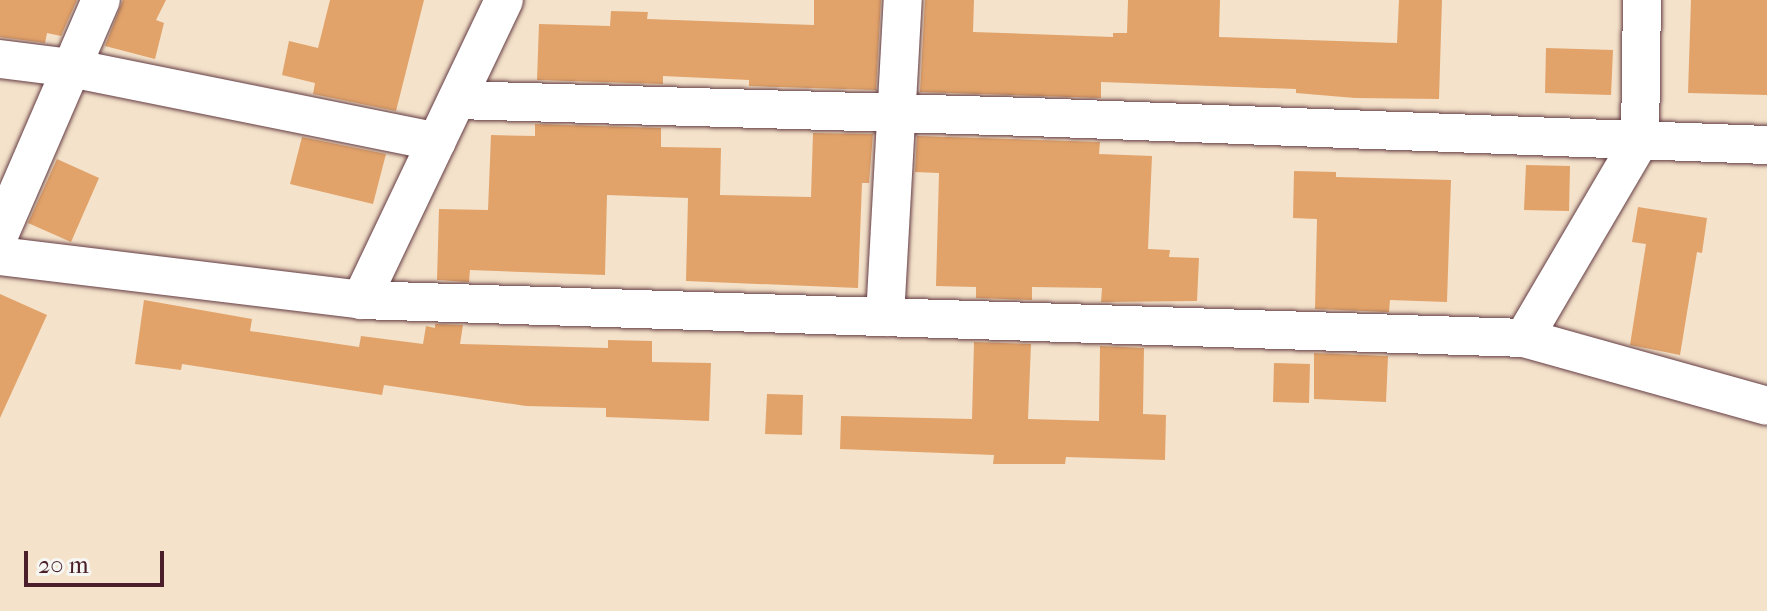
<!DOCTYPE html>
<html>
<head>
<meta charset="utf-8">
<style>
	body { margin:0 }
	#map { position:relative; width:1767px; height:611px; overflow:hidden; background:#f4e2ca; font-family:"IM FELL French Canon",serif }
	div>[style] { position:absolute }
	[style*='--x'] { left:calc(var(--x)*1px); top:calc(var(--y)*1px); width:calc(var(--w)*1px); rotate:calc(var(--a)*1deg) }
	.building>* { inset:0; background:#e1a36a }
	.roads { filter:drop-shadow(0 0 2px #643c43) drop-shadow(0 0 2px #643c43) }
	.minor>* { height:38px; margin:-19px; padding:0 19px; transform-origin:19px; border-radius:19px; background:#fff }
	span { translate:-50% -50%; white-space:nowrap; text-align:center; line-height:1.15; -webkit-text-stroke:8px #f6f6f2; paint-order:stroke }
	.scale { position:absolute; left:24px; top:551px; width:140px; height:36px; box-sizing:border-box; border:4px solid #4a1f2b; border-top:0; padding-left:10px; font-size:24px; line-height:28px; white-space:nowrap; color:#4a1f2b; -webkit-text-stroke:6px #f6f6f2; paint-order:stroke }
</style>
</head>
<body>
<div id="map">
	<div class="building">
		<div style="clip-path:polygon(0 0,77px 0,61px 36px,47px 33px,45px 43px,0 37px)"></div>
		<div style="clip-path:polygon(123px 0,166px 0,156px 20px,164px 23px,155px 59px,105px 46px)"></div>
		<div style="clip-path:polygon(330px 0,424px 0,396px 111px,313px 94px,315px 83px,282px 75px,289px 41px,318px 48px)"></div>
		<div style="clip-path:polygon(814px 0,881px 0,876px 90px,749px 86px,749px 80px,663px 76px,663px 84px,537px 80px,539px 24px,610px 26px,611px 11px,648px 12px,647px 19px,814px 25px)"></div>
		<div style="clip-path:polygon(925px 0,974px 0,973px 32px,1113px 37px,1113px 33px,1127px 33px,1128px 0,1220px 0,1219px 37px,1397px 43px,1399px 0,1442px 0,1439px 99px,1355px 98px,1296px 93px,1296px 89px,1101px 82px,1101px 98px,920px 92px)"></div>
		<div style="clip-path:polygon(1691px 0,1767px 0,1767px 95px,1688px 93px)"></div>
		<div style="clip-path:polygon(1546px 48px,1613px 50px,1611px 95px,1545px 93px)"></div>
		<div style="clip-path:polygon(535px 124px,661px 128px,661px 147px,721px 148px,720px 195px,811px 197px,813px 133px,873px 134px,869px 183px,862px 183px,858px 288px,686px 281px,688px 198px,607px 195px,605px 275px,470px 270px,469px 282px,437px 280px,439px 209px,488px 210px,491px 135px,535px 136px)"></div>
		<div style="clip-path:polygon(917px 136px,1100px 142px,1099px 154px,1152px 156px,1148px 249px,1170px 250px,1169px 257px,1199px 258px,1197px 301px,1101px 302px,1102px 288px,1032px 287px,1032px 300px,976px 298px,976px 287px,936px 286px,939px 173px,915px 172px)"></div>
		<div style="clip-path:polygon(302px 137px,386px 154px,373px 204px,290px 184px)"></div>
		<div style="clip-path:polygon(57px 159px,99px 178px,71px 242px,28px 223px)"></div>
		<div style="clip-path:polygon(1526px 165px,1570px 166px,1569px 211px,1524px 210px)"></div>
		<div style="clip-path:polygon(1294px 171px,1336px 172px,1336px 177px,1451px 180px,1447px 302px,1390px 300px,1389px 312px,1315px 309px,1317px 219px,1293px 218px)"></div>
		<div style="clip-path:polygon(1638px 207px,1707px 218px,1702px 253px,1697px 252px,1680px 355px,1630px 345px,1646px 244px,1632px 242px)"></div>
		<div style="clip-path:polygon(0 294px,47px 315px,0 418px)"></div>
		<div style="clip-path:polygon(144px 300px,252px 319px,250px 331px,359px 347px,361px 336px,423px 344px,426px 326px,435px 328px,435px 324px,463px 325px,460px 344px,608px 348px,608px 340px,652px 341px,652px 362px,711px 363px,709px 421px,606px 417px,606px 408px,526px 406px,384px 385px,382px 395px,182px 364px,181px 370px,135px 364px)"></div>
		<div style="clip-path:polygon(974px 342px,1031px 344px,1028px 419px,1099px 421px,1100px 346px,1144px 348px,1143px 414px,1166px 415px,1165px 460px,1066px 457px,1065px 464px,993px 464px,994px 455px,840px 449px,841px 416px,972px 419px)"></div>
		<div style="clip-path:polygon(1314px 353px,1388px 356px,1386px 402px,1314px 399px)"></div>
		<div style="clip-path:polygon(1274px 363px,1310px 364px,1309px 403px,1273px 402px)"></div>
		<div style="clip-path:polygon(767px 394px,803px 395px,802px 435px,765px 434px)"></div>
	</div>
	<div class="roads">
		<div class="minor">
			<div style="--x:0;--y:59;--w:72;--a:7.2"></div>
			<div style="--x:71;--y:68;--w:373;--a:11.4"></div>
			<div style="--x:457;--y:100;--w:574;--a:1.7"></div>
			<div style="--x:1031;--y:117;--w:737;--a:2.18"></div>
			<div style="--x:0;--y:233;--w:254;--a:-66.6"></div>
			<div style="--x:0;--y:256;--w:364;--a:6.9"></div>
			<div style="--x:361;--y:300;--w:1164;--a:1.87"></div>
			<div style="--x:1524;--y:338;--w:229;--a:-59.6"></div>
			<div style="--x:1640;--y:140;--w:140;--a:-89.2"></div>
			<div style="--x:361;--y:300;--w:332;--a:-64.5"></div>
			<div style="--x:885;--y:317;--w:318;--a:-86.8"></div>
			<div style="--x:1524;--y:338;--w:252;--a:15.6"></div>
		</div>
	</div>
	<div class="scale">20 m</div>
</div>
</body>
</html>
